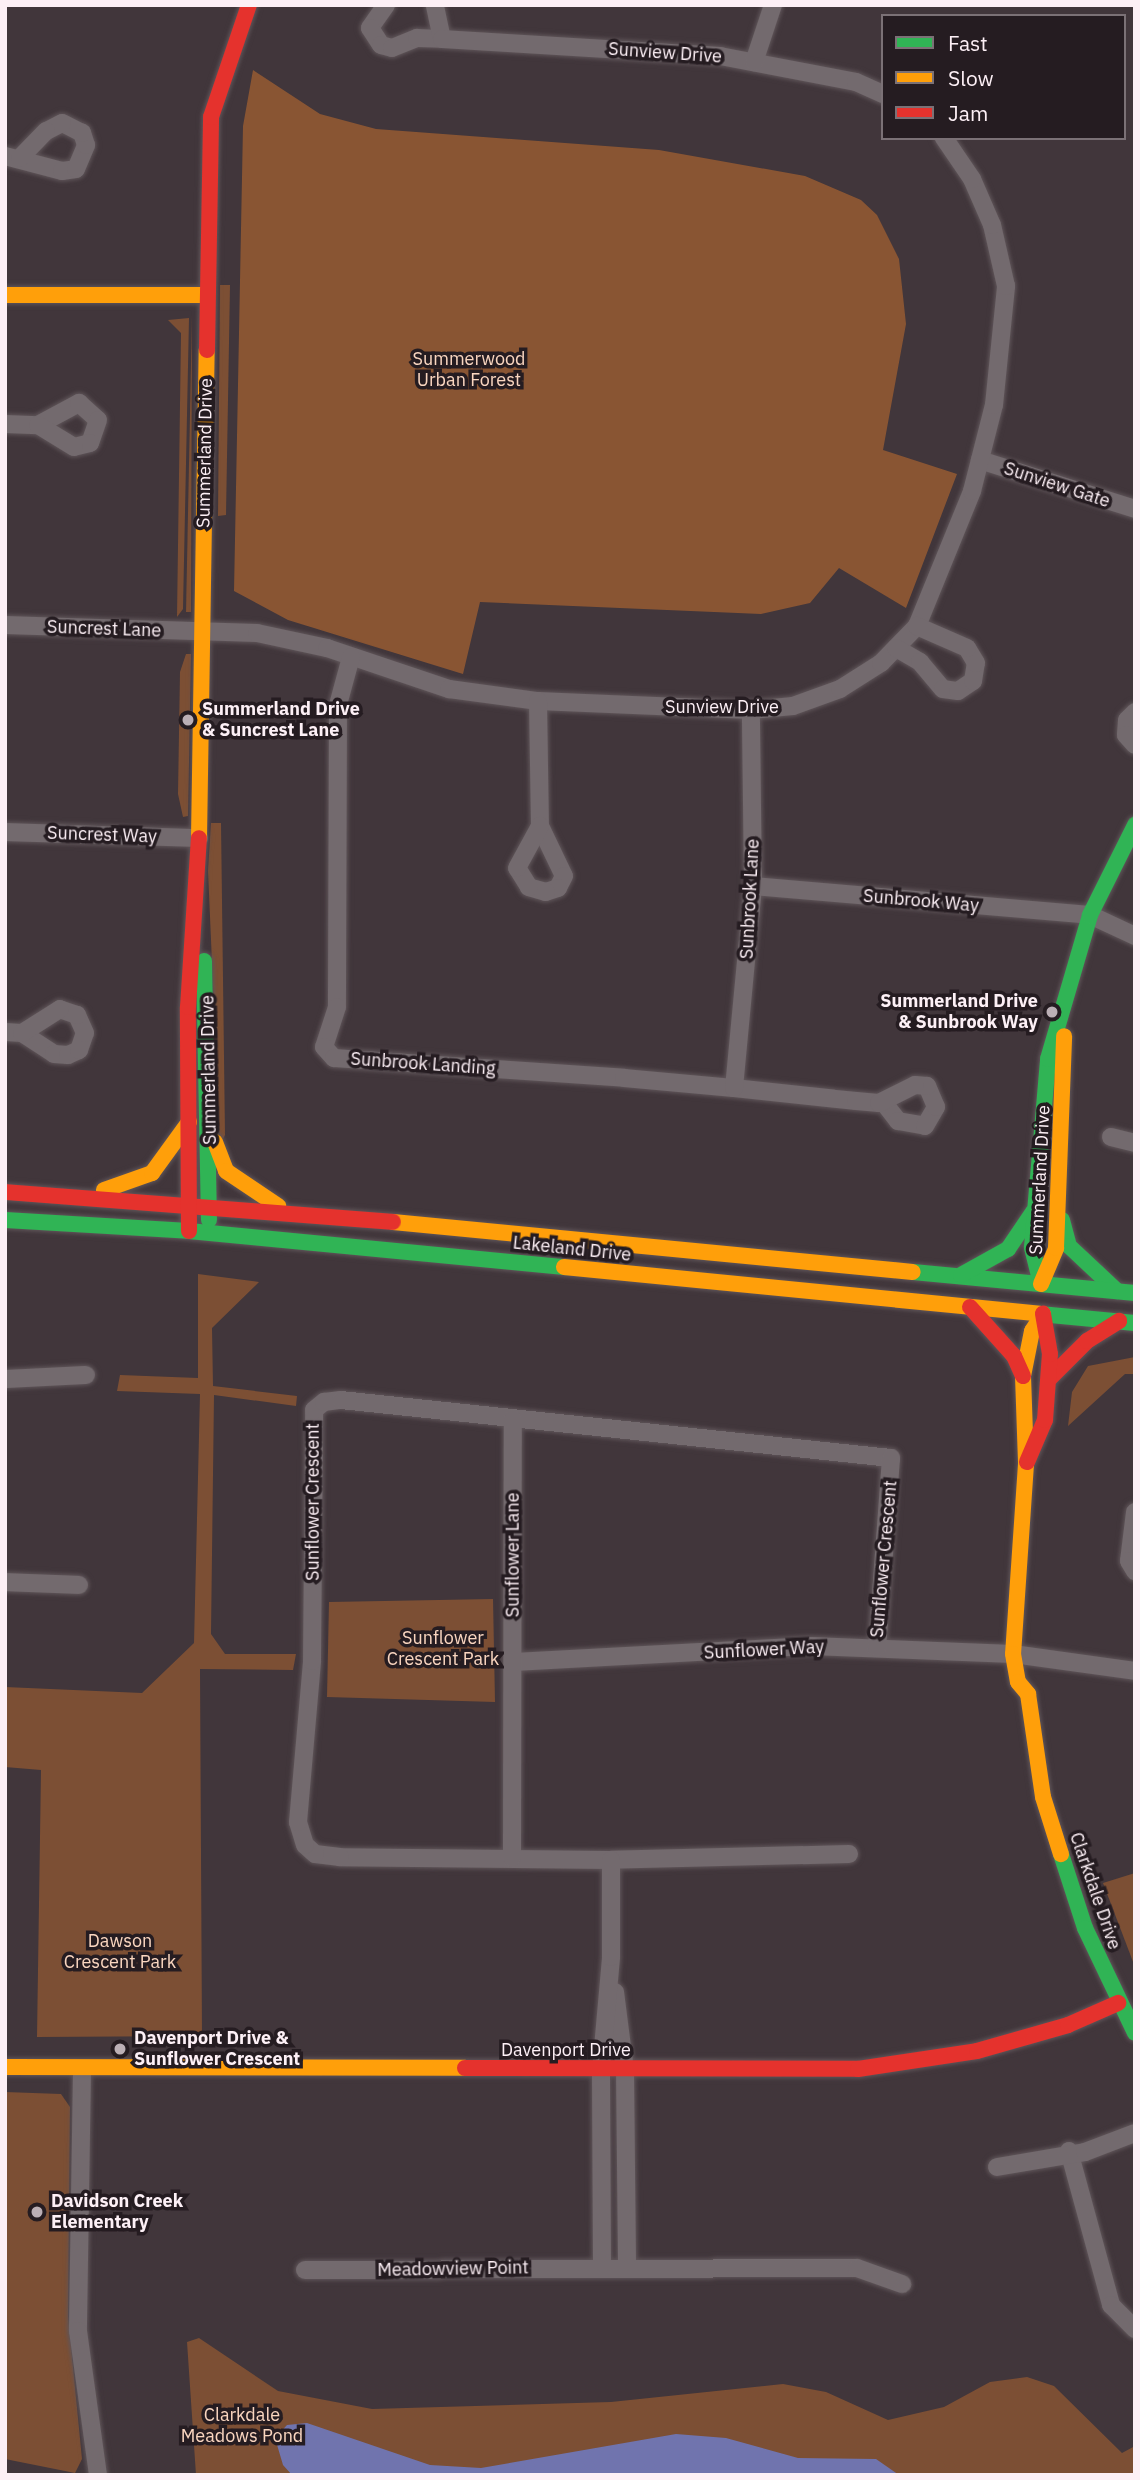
<!DOCTYPE html>
<html>
<head>
<meta charset="utf-8">
<style>
	body { margin:0 }
	#map { position:relative; width:1140px; height:2480px; overflow:hidden; background:#41363b; font-family:"IBM Plex Sans",sans-serif }
	div>[style] { position:absolute }
	[style*='--x'] { left:calc(var(--x)*1px); top:calc(var(--y)*1px); width:calc(var(--w)*1px); rotate:calc(var(--a)*1deg) }
	.green>* { inset:0; background:#7c4f34 }
	.forest>* { inset:0; background:#895533 }
	.water>* { inset:0; background:#7074ae }
	.roads { filter:drop-shadow(0 0 2px #5f5559) drop-shadow(0 0 2px #5f5559) }
	.street>* { height:18px; margin:-9px; padding:0 9px; transform-origin:9px; border-radius:9px; background:#736a6e }
	.fast>* { height:16px; margin:-8px; padding:0 8px; transform-origin:8px; border-radius:8px; background:#30b455 }
	.slow>* { height:16px; margin:-8px; padding:0 8px; transform-origin:8px; border-radius:8px; background:#ff9f0a }
	.jam>* { height:16px; margin:-8px; padding:0 8px; transform-origin:8px; border-radius:8px; background:#e5322d }
	.dots>* { width:19px; height:19px; translate:-50% -50%; box-sizing:border-box; border:4px solid #251c21; border-radius:50% }
	span { translate:-50% -50%; white-space:nowrap; text-align:center; line-height:1.15; -webkit-text-stroke:7px #251c21; paint-order:stroke }
	.street-label { font-size:18px; color:#fdf0f6 }
	.park-label { font-size:18px; color:#fad6c0 }
	.poi-label { font-size:18px; color:#fdf0f6; font-weight:700 }
	.left { translate:0 -50%; text-align:left }
	.right { translate:-100% -50%; text-align:right }
	.frame { position:absolute; inset:0; border:7px solid #fdf0f6; pointer-events:none }
	.legend { position:absolute; left:881px; top:14px; width:245px; height:126px; box-sizing:border-box; background:#251c21; border:2px solid #7b7176; margin:0; padding:9px 12px; list-style:none; font-size:21px; color:#fdf0f6 }
	.legend li { display:flex; align-items:center; gap:14px; height:35px }
	.legend b { width:35px; border:2px solid #7b7176 }
</style>
</head>
<body>
<div id="map">
	<div class="green">
		<div style="clip-path:polygon(220px 285px,230px 285px,226px 515px,218px 516px)"></div>
		<div style="clip-path:polygon(192px 314px,191px 612px,186px 612px)"></div>
		<div style="clip-path:polygon(189px 318px,183px 609px,177px 617px,181px 333px,168px 320px)"></div>
		<div style="clip-path:polygon(186px 654px,191px 654px,188px 816px,183px 817px,178px 794px,180px 672px)"></div>
		<div style="clip-path:polygon(211px 823px,221px 823px,225px 1135px,220px 1145px,208px 871px)"></div>
		<div style="clip-path:polygon(198px 1274px,259px 1282px,212px 1328px,213px 1386px,297px 1396px,296px 1406px,214px 1395px,211px 1634px,225px 1654px,296px 1654px,293px 1670px,200px 1669px,202px 2036px,37px 2037px,41px 1770px,5px 1767px,5px 1687px,142px 1693px,194px 1643px,200px 1394px,117px 1391px,120px 1375px,198px 1378px)"></div>
		<div style="clip-path:polygon(1135px 1357px,1135px 1374px,1125px 1374px,1068px 1426px,1072px 1392px,1088px 1366px)"></div>
		<div style="clip-path:polygon(493px 1599px,495px 1702px,327px 1697px,329px 1602px)"></div>
		<div style="clip-path:polygon(1135px 1873px,1135px 1967px,1103px 1883px)"></div>
		<div style="clip-path:polygon(5px 2092px,61px 2094px,70px 2107px,68px 2316px,82px 2459px,75px 2473px,5px 2459px)"></div>
		<div style="clip-path:polygon(199px 2338px,278px 2391px,372px 2409px,611px 2402px,783px 2384px,826px 2392px,888px 2420px,944px 2407px,990px 2382px,1027px 2377px,1054px 2386px,1122px 2453px,1135px 2446px,1135px 2475px,196px 2475px,187px 2342px)"></div>
	</div>
	<div class="forest">
		<div style="clip-path:polygon(253px 70px,320px 114px,376px 129px,659px 150px,805px 176px,861px 200px,877px 215px,899px 259px,906px 324px,883px 450px,957px 474px,906px 608px,839px 568px,810px 603px,761px 614px,480px 602px,463px 674px,288px 620px,234px 591px,243px 126px)"></div>
	</div>
	<div class="water">
		<div style="clip-path:polygon(307px 2423px,430px 2465px,481px 2468px,676px 2434px,726px 2438px,798px 2458px,876px 2459px,899px 2475px,292px 2475px,283px 2465px,275px 2438px,287px 2425px)"></div>
	</div>
	<div class="roads">
		<div class="street">
			<div style="--x:386;--y:5;--w:28;--a:125"></div>
			<div style="--x:370;--y:28;--w:20;--a:57"></div>
			<div style="--x:381;--y:45;--w:11;--a:15"></div>
			<div style="--x:392;--y:48;--w:27;--a:-22"></div>
			<div style="--x:417;--y:38;--w:25;--a:2"></div>
			<div style="--x:442;--y:39;--w:35;--a:-102"></div>
			<div style="--x:442;--y:39;--w:279;--a:3.5"></div>
			<div style="--x:720;--y:56;--w:138;--a:10.8"></div>
			<div style="--x:856;--y:82;--w:30;--a:24"></div>
			<div style="--x:754;--y:62;--w:60;--a:-71.6"></div>
			<div style="--x:5;--y:156;--w:59;--a:14.7"></div>
			<div style="--x:62;--y:171;--w:14;--a:-8"></div>
			<div style="--x:76;--y:169;--w:26;--a:-67"></div>
			<div style="--x:86;--y:145;--w:13;--a:-108"></div>
			<div style="--x:82;--y:133;--w:22;--a:-153"></div>
			<div style="--x:62;--y:123;--w:18;--a:153"></div>
			<div style="--x:46;--y:131;--w:37;--a:134"></div>
			<div style="--x:5;--y:424;--w:33;--a:2"></div>
			<div style="--x:38;--y:425;--w:47;--a:-28.2"></div>
			<div style="--x:79;--y:403;--w:25;--a:42"></div>
			<div style="--x:98;--y:420;--w:24;--a:109"></div>
			<div style="--x:90;--y:443;--w:16;--a:166"></div>
			<div style="--x:74;--y:447;--w:42;--a:-148.6"></div>
			<div style="--x:980;--y:460;--w:163;--a:17.5"></div>
			<div style="--x:5;--y:625;--w:252;--a:1.8"></div>
			<div style="--x:257;--y:633;--w:72;--a:12.1"></div>
			<div style="--x:327;--y:648;--w:129;--a:18.6"></div>
			<div style="--x:449;--y:689;--w:90;--a:7.7"></div>
			<div style="--x:538;--y:701;--w:213;--a:2.4"></div>
			<div style="--x:751;--y:710;--w:42;--a:-5.4"></div>
			<div style="--x:793;--y:706;--w:50;--a:-19.9"></div>
			<div style="--x:840;--y:689;--w:49;--a:-32.4"></div>
			<div style="--x:881;--y:663;--w:52;--a:-45.8"></div>
			<div style="--x:917;--y:626;--w:146;--a:-67.8"></div>
			<div style="--x:972;--y:491;--w:89;--a:-75.7"></div>
			<div style="--x:994;--y:405;--w:120;--a:-84.2"></div>
			<div style="--x:1006;--y:286;--w:63;--a:-102.9"></div>
			<div style="--x:992;--y:225;--w:50;--a:-113.5"></div>
			<div style="--x:972;--y:179;--w:50;--a:-124.3"></div>
			<div style="--x:896;--y:648;--w:28;--a:30"></div>
			<div style="--x:920;--y:662;--w:35;--a:50"></div>
			<div style="--x:943;--y:689;--w:15;--a:8"></div>
			<div style="--x:958;--y:691;--w:18;--a:-34"></div>
			<div style="--x:973;--y:681;--w:18;--a:-81"></div>
			<div style="--x:976;--y:663;--w:17;--a:-121"></div>
			<div style="--x:967;--y:648;--w:55;--a:-156.3"></div>
			<div style="--x:351;--y:657;--w:50;--a:105.2"></div>
			<div style="--x:338;--y:705;--w:302;--a:90.2"></div>
			<div style="--x:337;--y:1007;--w:42;--a:108"></div>
			<div style="--x:324;--y:1047;--w:15;--a:48"></div>
			<div style="--x:334;--y:1058;--w:291;--a:3.9"></div>
			<div style="--x:624;--y:1078;--w:110;--a:5.2"></div>
			<div style="--x:734;--y:1088;--w:123;--a:6.1"></div>
			<div style="--x:856;--y:1101;--w:23;--a:5"></div>
			<div style="--x:879;--y:1103;--w:5;--a:0"></div>
			<div style="--x:884;--y:1103;--w:23;--a:52"></div>
			<div style="--x:898;--y:1121;--w:27;--a:10"></div>
			<div style="--x:925;--y:1126;--w:22;--a:-60"></div>
			<div style="--x:936;--y:1107;--w:23;--a:-113"></div>
			<div style="--x:927;--y:1086;--w:12;--a:-175"></div>
			<div style="--x:915;--y:1085;--w:40;--a:153.4"></div>
			<div style="--x:538;--y:701;--w:125;--a:89.1"></div>
			<div style="--x:540;--y:826;--w:55;--a:64.4"></div>
			<div style="--x:564;--y:876;--w:13;--a:117"></div>
			<div style="--x:558;--y:888;--w:13;--a:162"></div>
			<div style="--x:546;--y:892;--w:18;--a:-164"></div>
			<div style="--x:529;--y:887;--w:22;--a:-122"></div>
			<div style="--x:517;--y:868;--w:48;--a:-61.3"></div>
			<div style="--x:1135;--y:712;--w:11;--a:135"></div>
			<div style="--x:1127;--y:720;--w:15;--a:94"></div>
			<div style="--x:1126;--y:735;--w:13;--a:48"></div>
			<div style="--x:5;--y:832;--w:194;--a:1.8"></div>
			<div style="--x:753;--y:886;--w:338;--a:4.9"></div>
			<div style="--x:1090;--y:915;--w:50;--a:25"></div>
			<div style="--x:5;--y:1032;--w:17;--a:3"></div>
			<div style="--x:22;--y:1033;--w:38;--a:33"></div>
			<div style="--x:54;--y:1054;--w:14;--a:4"></div>
			<div style="--x:68;--y:1055;--w:12;--a:-24"></div>
			<div style="--x:79;--y:1050;--w:18;--a:-71"></div>
			<div style="--x:85;--y:1033;--w:20;--a:-114"></div>
			<div style="--x:77;--y:1015;--w:18;--a:-161"></div>
			<div style="--x:60;--y:1009;--w:45;--a:147.7"></div>
			<div style="--x:734;--y:1088;--w:203;--a:-84.6"></div>
			<div style="--x:753;--y:886;--w:176;--a:-90.7"></div>
			<div style="--x:1111;--y:1137;--w:25;--a:14"></div>
			<div style="--x:5;--y:1379;--w:81;--a:-2.8"></div>
			<div style="--x:1135;--y:1512;--w:49;--a:97"></div>
			<div style="--x:1129;--y:1561;--w:12;--a:59"></div>
			<div style="--x:5;--y:1582;--w:74;--a:2.3"></div>
			<div style="--x:514;--y:1662;--w:298;--a:-3.1"></div>
			<div style="--x:812;--y:1646;--w:201;--a:2.3"></div>
			<div style="--x:1013;--y:1654;--w:123;--a:7.9"></div>
			<div style="--x:849;--y:1854;--w:238;--a:178.6"></div>
			<div style="--x:611;--y:1860;--w:271;--a:-179.4"></div>
			<div style="--x:340;--y:1857;--w:25;--a:-173"></div>
			<div style="--x:315;--y:1854;--w:13;--a:-138"></div>
			<div style="--x:305;--y:1845;--w:24;--a:-107"></div>
			<div style="--x:298;--y:1822;--w:162;--a:-85"></div>
			<div style="--x:312;--y:1661;--w:251;--a:-89.5"></div>
			<div style="--x:314;--y:1410;--w:13;--a:-39"></div>
			<div style="--x:324;--y:1402;--w:17;--a:-7"></div>
			<div style="--x:341;--y:1400;--w:553;--a:6.02"></div>
			<div style="--x:891;--y:1458;--w:190;--a:94.2"></div>
			<div style="--x:512;--y:1858;--w:439;--a:-89.9"></div>
			<div style="--x:615;--y:1992;--w:79;--a:82.7"></div>
			<div style="--x:625;--y:2070;--w:198;--a:89.4"></div>
			<div style="--x:82;--y:2070;--w:261;--a:90.9"></div>
			<div style="--x:78;--y:2331;--w:145;--a:82.1"></div>
			<div style="--x:1069;--y:2151;--w:160;--a:74.7"></div>
			<div style="--x:1111;--y:2305;--w:34;--a:45"></div>
			<div style="--x:997;--y:2167;--w:89;--a:-9.7"></div>
			<div style="--x:1085;--y:2152;--w:53;--a:-20.8"></div>
			<div style="--x:602;--y:2267;--w:197;--a:-90.3"></div>
			<div style="--x:601;--y:2070;--w:113;--a:-84.9"></div>
			<div style="--x:611;--y:1957;--w:97;--a:-90"></div>
			<div style="--x:305;--y:2270;--w:552;--a:-0.21"></div>
			<div style="--x:857;--y:2268;--w:48;--a:19.6"></div>
		</div>
		<div class="fast">
			<div style="--x:204;--y:961;--w:259;--a:88.9"></div>
			<div style="--x:5;--y:1220;--w:184;--a:3.4"></div>
			<div style="--x:189;--y:1231;--w:377;--a:5.5"></div>
			<div style="--x:1062;--y:1220;--w:27;--a:75"></div>
			<div style="--x:1069;--y:1246;--w:66;--a:43.2"></div>
			<div style="--x:913;--y:1272;--w:223;--a:5.4"></div>
			<div style="--x:961;--y:1275;--w:54;--a:-29"></div>
			<div style="--x:1008;--y:1249;--w:45;--a:-56"></div>
			<div style="--x:1041;--y:1284;--w:38;--a:-104"></div>
			<div style="--x:1032;--y:1247;--w:189;--a:-85.1"></div>
			<div style="--x:1048;--y:1059;--w:150;--a:-73.7"></div>
			<div style="--x:1090;--y:915;--w:101;--a:-63.4"></div>
			<div style="--x:1040;--y:1314;--w:95;--a:5.4"></div>
			<div style="--x:1061;--y:1854;--w:78;--a:72"></div>
			<div style="--x:1085;--y:1928;--w:116;--a:64.5"></div>
		</div>
		<div class="slow">
			<div style="--x:5;--y:295;--w:202;--a:0"></div>
			<div style="--x:199;--y:838;--w:488;--a:-89.1"></div>
			<div style="--x:215;--y:1142;--w:31;--a:69"></div>
			<div style="--x:226;--y:1171;--w:63;--a:33.9"></div>
			<div style="--x:104;--y:1190;--w:51;--a:-19.5"></div>
			<div style="--x:152;--y:1173;--w:63;--a:-54"></div>
			<div style="--x:393;--y:1222;--w:522;--a:5.49"></div>
			<div style="--x:564;--y:1267;--w:478;--a:5.6"></div>
			<div style="--x:1041;--y:1284;--w:39;--a:-67"></div>
			<div style="--x:1056;--y:1248;--w:212;--a:-87.8"></div>
			<div style="--x:1043;--y:1314;--w:20;--a:123"></div>
			<div style="--x:1032;--y:1331;--w:46;--a:101.3"></div>
			<div style="--x:1023;--y:1376;--w:88;--a:88"></div>
			<div style="--x:1026;--y:1464;--w:190;--a:93.9"></div>
			<div style="--x:1013;--y:1654;--w:28;--a:80"></div>
			<div style="--x:1018;--y:1682;--w:16;--a:50"></div>
			<div style="--x:1028;--y:1694;--w:104;--a:81.7"></div>
			<div style="--x:1043;--y:1797;--w:60;--a:72.5"></div>
			<div style="--x:5;--y:2067;--w:460;--a:0.1"></div>
		</div>
		<div class="jam">
			<div style="--x:207;--y:350;--w:233;--a:-89"></div>
			<div style="--x:211;--y:117;--w:118;--a:-71.3"></div>
			<div style="--x:5;--y:1192;--w:389;--a:4.4"></div>
			<div style="--x:189;--y:1231;--w:224;--a:-90.3"></div>
			<div style="--x:188;--y:1007;--w:169;--a:-86.3"></div>
			<div style="--x:970;--y:1307;--w:66;--a:48.1"></div>
			<div style="--x:1014;--y:1356;--w:22;--a:66"></div>
			<div style="--x:1049;--y:1379;--w:54;--a:-45"></div>
			<div style="--x:1087;--y:1341;--w:38;--a:-32"></div>
			<div style="--x:1027;--y:1462;--w:46;--a:-66.8"></div>
			<div style="--x:1045;--y:1420;--w:66;--a:-85.7"></div>
			<div style="--x:1050;--y:1354;--w:41;--a:-99.9"></div>
			<div style="--x:465;--y:2068;--w:393;--a:0.1"></div>
			<div style="--x:858;--y:2069;--w:120;--a:-8.6"></div>
			<div style="--x:977;--y:2051;--w:95;--a:-15.9"></div>
			<div style="--x:1068;--y:2025;--w:55;--a:-23.7"></div>
		</div>
	</div>
	<div class="dots">
		<div style="left:188px;top:720px;background:#bbafb5"></div>
		<div style="left:1052px;top:1012px;background:#bbafb5"></div>
		<div style="left:120px;top:2049px;background:#bbafb5"></div>
		<div style="left:37px;top:2212px;background:#bbafb5"></div>
	</div>
	<div class="street-label">
		<span style="left:665px;top:53px;rotate:4deg">Sunview Drive</span>
		<span style="left:205px;top:453px;rotate:-89deg">Summerland Drive</span>
		<span style="left:1057px;top:485px;rotate:18deg">Sunview Gate</span>
		<span style="left:104px;top:629px;rotate:2deg">Suncrest Lane</span>
		<span style="left:722px;top:707px">Sunview Drive</span>
		<span style="left:102px;top:835px;rotate:2deg">Suncrest Way</span>
		<span style="left:750px;top:899px;rotate:-87deg">Sunbrook Lane</span>
		<span style="left:921px;top:901px;rotate:5deg">Sunbrook Way</span>
		<span style="left:423px;top:1064px;rotate:4deg">Sunbrook Landing</span>
		<span style="left:209px;top:1070px;rotate:-91deg">Summerland Drive</span>
		<span style="left:1040px;top:1180px;rotate:-87deg">Summerland Drive</span>
		<span style="left:572px;top:1249px;rotate:6deg">Lakeland Drive</span>
		<span style="left:313px;top:1502px;rotate:-90deg">Sunflower Crescent</span>
		<span style="left:513px;top:1555px;rotate:-90deg">Sunflower Lane</span>
		<span style="left:884px;top:1559px;rotate:-85deg">Sunflower Crescent</span>
		<span style="left:764px;top:1650px;rotate:-3deg">Sunflower Way</span>
		<span style="left:1095px;top:1891px;rotate:71deg">Clarkdale Drive</span>
		<span style="left:566px;top:2050px">Davenport Drive</span>
		<span style="left:453px;top:2269px;rotate:-1deg">Meadowview Point</span>
	</div>
	<div class="park-label">
		<span style="left:469px;top:370px">Summerwood<br>Urban Forest</span>
		<span style="left:443px;top:1649px">Sunflower<br>Crescent Park</span>
		<span style="left:120px;top:1952px">Dawson<br>Crescent Park</span>
		<span style="left:242px;top:2426px">Clarkdale<br>Meadows Pond</span>
	</div>
	<div class="poi-label">
		<span class="left" style="left:202px;top:720px">Summerland Drive<br>&amp; Suncrest Lane</span>
		<span class="right" style="left:1038px;top:1012px">Summerland Drive<br>&amp; Sunbrook Way</span>
		<span class="left" style="left:134px;top:2049px">Davenport Drive &amp;<br>Sunflower Crescent</span>
		<span class="left" style="left:51px;top:2212px">Davidson Creek<br>Elementary</span>
	</div>
	<div class="frame"></div>
	<ul class="legend">
	<li><b style="height:9px;background:#30b455"></b>Fast</li>
	<li><b style="height:9px;background:#ff9f0a"></b>Slow</li>
	<li><b style="height:9px;background:#e5322d"></b>Jam</li>
	</ul>
</div>
</body>
</html>
